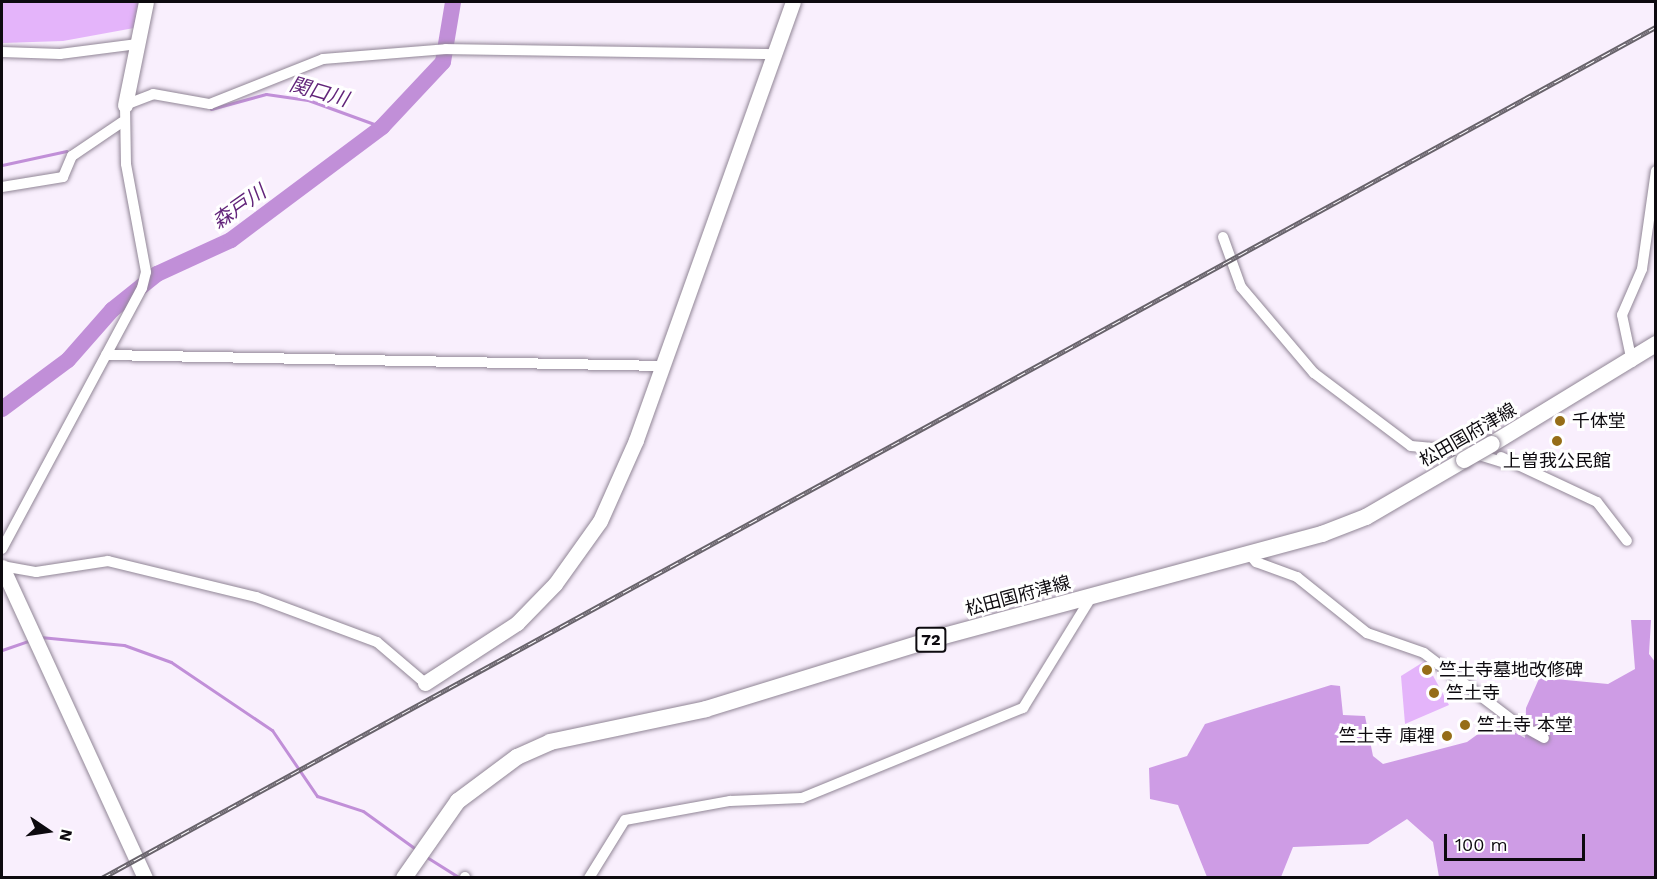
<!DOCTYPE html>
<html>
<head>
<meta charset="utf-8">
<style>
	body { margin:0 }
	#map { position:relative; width:1657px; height:879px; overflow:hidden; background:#f9effd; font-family:"Work Sans","Noto Sans JP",sans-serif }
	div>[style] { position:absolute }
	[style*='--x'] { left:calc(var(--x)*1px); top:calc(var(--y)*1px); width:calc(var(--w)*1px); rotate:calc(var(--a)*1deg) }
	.green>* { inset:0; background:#e4b4fa }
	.forest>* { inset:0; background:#ce9ce5 }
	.stream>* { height:3px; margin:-1.5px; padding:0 1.5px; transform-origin:1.5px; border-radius:1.5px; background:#c18fd8 }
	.river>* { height:16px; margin:-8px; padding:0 8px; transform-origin:8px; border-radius:8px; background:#c18fd8 }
	.roads { filter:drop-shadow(0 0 2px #918696) drop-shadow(0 0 2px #918696) }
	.street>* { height:10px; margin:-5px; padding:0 5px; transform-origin:5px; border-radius:5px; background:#fff }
	.secondary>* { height:15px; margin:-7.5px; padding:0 7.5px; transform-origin:7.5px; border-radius:7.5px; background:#fff }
	.primary>* { height:16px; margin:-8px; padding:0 8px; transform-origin:8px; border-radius:8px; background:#fff }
	.rail>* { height:5px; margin-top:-2.5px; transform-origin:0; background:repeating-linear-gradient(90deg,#fff 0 9px,#68636b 0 18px); box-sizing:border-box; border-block:2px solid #68636b }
	.bridges { filter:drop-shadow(0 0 2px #918696) drop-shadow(0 0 2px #918696) }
	.primary-bridge>* { height:16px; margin:-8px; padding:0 8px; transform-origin:8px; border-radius:8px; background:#fff }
	.dots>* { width:16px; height:16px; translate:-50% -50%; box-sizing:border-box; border:3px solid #fff; border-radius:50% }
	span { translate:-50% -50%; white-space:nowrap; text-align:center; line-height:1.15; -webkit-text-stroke:6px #fff; paint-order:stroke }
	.shield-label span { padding:2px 4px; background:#fff; border:2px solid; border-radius:4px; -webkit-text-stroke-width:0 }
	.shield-label { font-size:16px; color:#0d0a0f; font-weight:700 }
	.poi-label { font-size:18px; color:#0d0a0f }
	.left { translate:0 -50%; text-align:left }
	.right { translate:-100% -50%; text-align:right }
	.street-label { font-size:18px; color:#0d0a0f }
	.water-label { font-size:20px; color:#62247a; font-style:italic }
	.frame { position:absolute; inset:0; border:3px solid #0d0a0f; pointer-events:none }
	.north { position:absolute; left:18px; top:801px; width:60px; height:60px; -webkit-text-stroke:4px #fff; paint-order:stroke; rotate:103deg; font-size:16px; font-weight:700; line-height:24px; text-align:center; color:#0d0a0f }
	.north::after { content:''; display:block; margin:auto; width:21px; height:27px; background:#0d0a0f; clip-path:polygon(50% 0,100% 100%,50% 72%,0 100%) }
	.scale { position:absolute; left:1444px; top:834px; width:141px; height:27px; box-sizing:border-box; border:3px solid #0d0a0f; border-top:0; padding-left:8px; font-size:18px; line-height:21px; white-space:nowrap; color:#0d0a0f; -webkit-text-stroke:4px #fff; paint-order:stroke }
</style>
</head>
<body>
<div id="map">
	<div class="green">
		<div style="clip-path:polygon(2px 2px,139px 2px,134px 28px,63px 41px,2px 43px)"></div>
		<div style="clip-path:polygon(1425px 661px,1449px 705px,1405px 724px,1401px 676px)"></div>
	</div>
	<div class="forest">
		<div style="clip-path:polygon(1631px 620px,1651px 620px,1649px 654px,1656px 663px,1655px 877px,1439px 877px,1433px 842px,1407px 819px,1368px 844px,1293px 847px,1281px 877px,1207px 877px,1178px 805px,1150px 799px,1149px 768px,1187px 756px,1205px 724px,1331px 685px,1340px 686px,1343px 715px,1365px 716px,1373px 756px,1383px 764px,1467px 742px,1485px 729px,1503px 726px,1525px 738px,1526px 708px,1542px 672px,1555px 679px,1608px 684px,1635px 669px)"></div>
	</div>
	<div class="stream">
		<div style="--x:211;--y:109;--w:57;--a:-15.3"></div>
		<div style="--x:266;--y:94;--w:42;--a:8.1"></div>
		<div style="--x:308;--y:100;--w:79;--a:20"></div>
		<div style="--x:2;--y:165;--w:66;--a:-12.3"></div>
		<div style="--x:40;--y:637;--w:84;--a:5.4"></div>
		<div style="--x:124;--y:645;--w:50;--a:19.9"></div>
		<div style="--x:171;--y:662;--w:122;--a:34"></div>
		<div style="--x:272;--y:730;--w:80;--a:55.7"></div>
		<div style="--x:317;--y:796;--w:48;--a:18.1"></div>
		<div style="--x:363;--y:811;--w:67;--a:35.8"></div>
		<div style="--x:2;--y:650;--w:31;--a:-19"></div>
		<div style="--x:425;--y:856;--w:41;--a:32.2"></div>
	</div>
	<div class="river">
		<div style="--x:2;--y:409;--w:82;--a:-36.6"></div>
		<div style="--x:68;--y:360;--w:67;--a:-48.7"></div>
		<div style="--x:112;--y:310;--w:58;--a:-38.7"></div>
		<div style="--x:157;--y:274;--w:81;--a:-24.7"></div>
		<div style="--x:231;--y:240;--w:189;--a:-36.8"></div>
		<div style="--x:382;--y:127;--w:89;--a:-46.8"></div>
		<div style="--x:443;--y:62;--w:61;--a:-80.5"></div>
	</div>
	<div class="roads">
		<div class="street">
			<div style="--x:2;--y:52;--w:58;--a:2"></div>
			<div style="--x:60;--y:54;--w:78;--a:-7.4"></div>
			<div style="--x:2;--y:187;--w:62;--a:-9.3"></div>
			<div style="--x:63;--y:177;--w:23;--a:-67"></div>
			<div style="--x:72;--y:156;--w:60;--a:-34.2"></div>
			<div style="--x:1223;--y:237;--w:53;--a:70.2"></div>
			<div style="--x:1241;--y:287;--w:113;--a:49.7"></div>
			<div style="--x:1314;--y:373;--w:121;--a:37"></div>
			<div style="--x:1411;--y:446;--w:55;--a:5.2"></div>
			<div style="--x:1466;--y:451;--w:39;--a:17"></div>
			<div style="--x:106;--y:355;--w:557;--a:1.13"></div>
			<div style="--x:1632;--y:362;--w:48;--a:-102"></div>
			<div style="--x:1622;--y:315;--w:50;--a:-66.5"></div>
			<div style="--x:1642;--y:269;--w:99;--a:-81.9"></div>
			<div style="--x:1501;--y:457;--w:106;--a:25.1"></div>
			<div style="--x:1597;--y:502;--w:49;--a:52.4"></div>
			<div style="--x:2;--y:549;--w:296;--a:-61.8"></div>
			<div style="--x:142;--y:288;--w:16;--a:-76"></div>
			<div style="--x:146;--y:272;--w:110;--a:-100.5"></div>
			<div style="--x:126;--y:164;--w:59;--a:-91"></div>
			<div style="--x:125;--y:105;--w:30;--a:-21"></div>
			<div style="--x:153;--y:94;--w:58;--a:10"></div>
			<div style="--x:210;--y:104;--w:122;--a:-21.7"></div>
			<div style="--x:323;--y:59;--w:123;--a:-4.6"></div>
			<div style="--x:446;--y:49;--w:330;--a:0.9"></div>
			<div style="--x:1249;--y:554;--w:11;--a:49"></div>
			<div style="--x:1256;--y:562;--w:44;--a:20.1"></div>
			<div style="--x:1297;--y:577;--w:90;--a:38.7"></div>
			<div style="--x:1367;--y:633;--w:60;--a:19.3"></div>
			<div style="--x:1424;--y:653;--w:114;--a:37.2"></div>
			<div style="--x:1515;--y:722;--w:33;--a:29"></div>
			<div style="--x:2;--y:566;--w:35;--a:10"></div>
			<div style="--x:36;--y:572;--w:73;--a:-8.7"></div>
			<div style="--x:108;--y:561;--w:152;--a:13.7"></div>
			<div style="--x:256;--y:597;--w:129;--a:20.4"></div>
			<div style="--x:377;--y:642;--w:63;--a:40.5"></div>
			<div style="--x:465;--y:878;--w:1;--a:-90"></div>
			<div style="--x:589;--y:878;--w:68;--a:-58.2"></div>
			<div style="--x:625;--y:820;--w:107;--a:-10.3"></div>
			<div style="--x:730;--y:801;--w:72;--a:-2.4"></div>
			<div style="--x:802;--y:798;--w:239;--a:-22.2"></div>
			<div style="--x:1023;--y:708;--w:132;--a:-58.4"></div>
		</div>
		<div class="secondary">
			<div style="--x:125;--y:105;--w:105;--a:-78.5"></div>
			<div style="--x:2;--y:567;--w:342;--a:65.3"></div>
			<div style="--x:425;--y:683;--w:110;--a:-33.1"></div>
			<div style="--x:517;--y:623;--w:54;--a:-45.7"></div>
			<div style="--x:555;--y:584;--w:77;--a:-54.5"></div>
			<div style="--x:600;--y:521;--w:89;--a:-66"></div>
			<div style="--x:636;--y:440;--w:465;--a:-70.3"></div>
		</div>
		<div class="primary">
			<div style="--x:1492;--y:444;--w:192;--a:-31.4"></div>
			<div style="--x:404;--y:878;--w:94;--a:-55"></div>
			<div style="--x:458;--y:801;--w:74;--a:-36.7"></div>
			<div style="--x:517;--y:757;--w:36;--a:-24"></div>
			<div style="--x:550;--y:742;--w:159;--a:-11.9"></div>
			<div style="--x:706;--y:709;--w:249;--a:-17.1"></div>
			<div style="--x:944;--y:636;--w:392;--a:-15.1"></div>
			<div style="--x:1322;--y:534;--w:47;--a:-21.1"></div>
			<div style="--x:1366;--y:517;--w:113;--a:-30.2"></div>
		</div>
	</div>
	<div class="rail">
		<div style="--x:102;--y:878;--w:1772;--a:-28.71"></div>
	</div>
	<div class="bridges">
		<div class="primary-bridge">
			<div style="--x:1464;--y:460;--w:32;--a:-30"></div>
		</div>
	</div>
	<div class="dots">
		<div style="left:1560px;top:421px;background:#966d18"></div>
		<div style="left:1557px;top:441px;background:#966d18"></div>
		<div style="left:1427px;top:670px;background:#966d18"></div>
		<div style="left:1434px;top:693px;background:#966d18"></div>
		<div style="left:1465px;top:725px;background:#966d18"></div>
		<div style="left:1447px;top:736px;background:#966d18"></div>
	</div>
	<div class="shield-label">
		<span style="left:931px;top:640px">72</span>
	</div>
	<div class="poi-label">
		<span class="left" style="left:1572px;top:421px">千体堂</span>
		<span style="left:1557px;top:461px">上曽我公民館</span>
		<span class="left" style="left:1439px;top:670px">竺土寺墓地改修碑</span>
		<span class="left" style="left:1446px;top:693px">竺土寺</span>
		<span class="left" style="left:1477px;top:725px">竺土寺 本堂</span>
		<span class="right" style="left:1435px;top:736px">竺土寺 庫裡</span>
	</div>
	<div class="street-label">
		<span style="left:1468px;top:435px;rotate:-30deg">松田国府津線</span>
		<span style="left:1018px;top:596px;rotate:-15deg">松田国府津線</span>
	</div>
	<div class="water-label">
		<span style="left:319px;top:92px;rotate:16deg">関口川</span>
		<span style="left:239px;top:207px;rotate:-35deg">森戸川</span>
	</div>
	<div class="frame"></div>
	<div class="north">N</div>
	<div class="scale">100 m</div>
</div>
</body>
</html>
